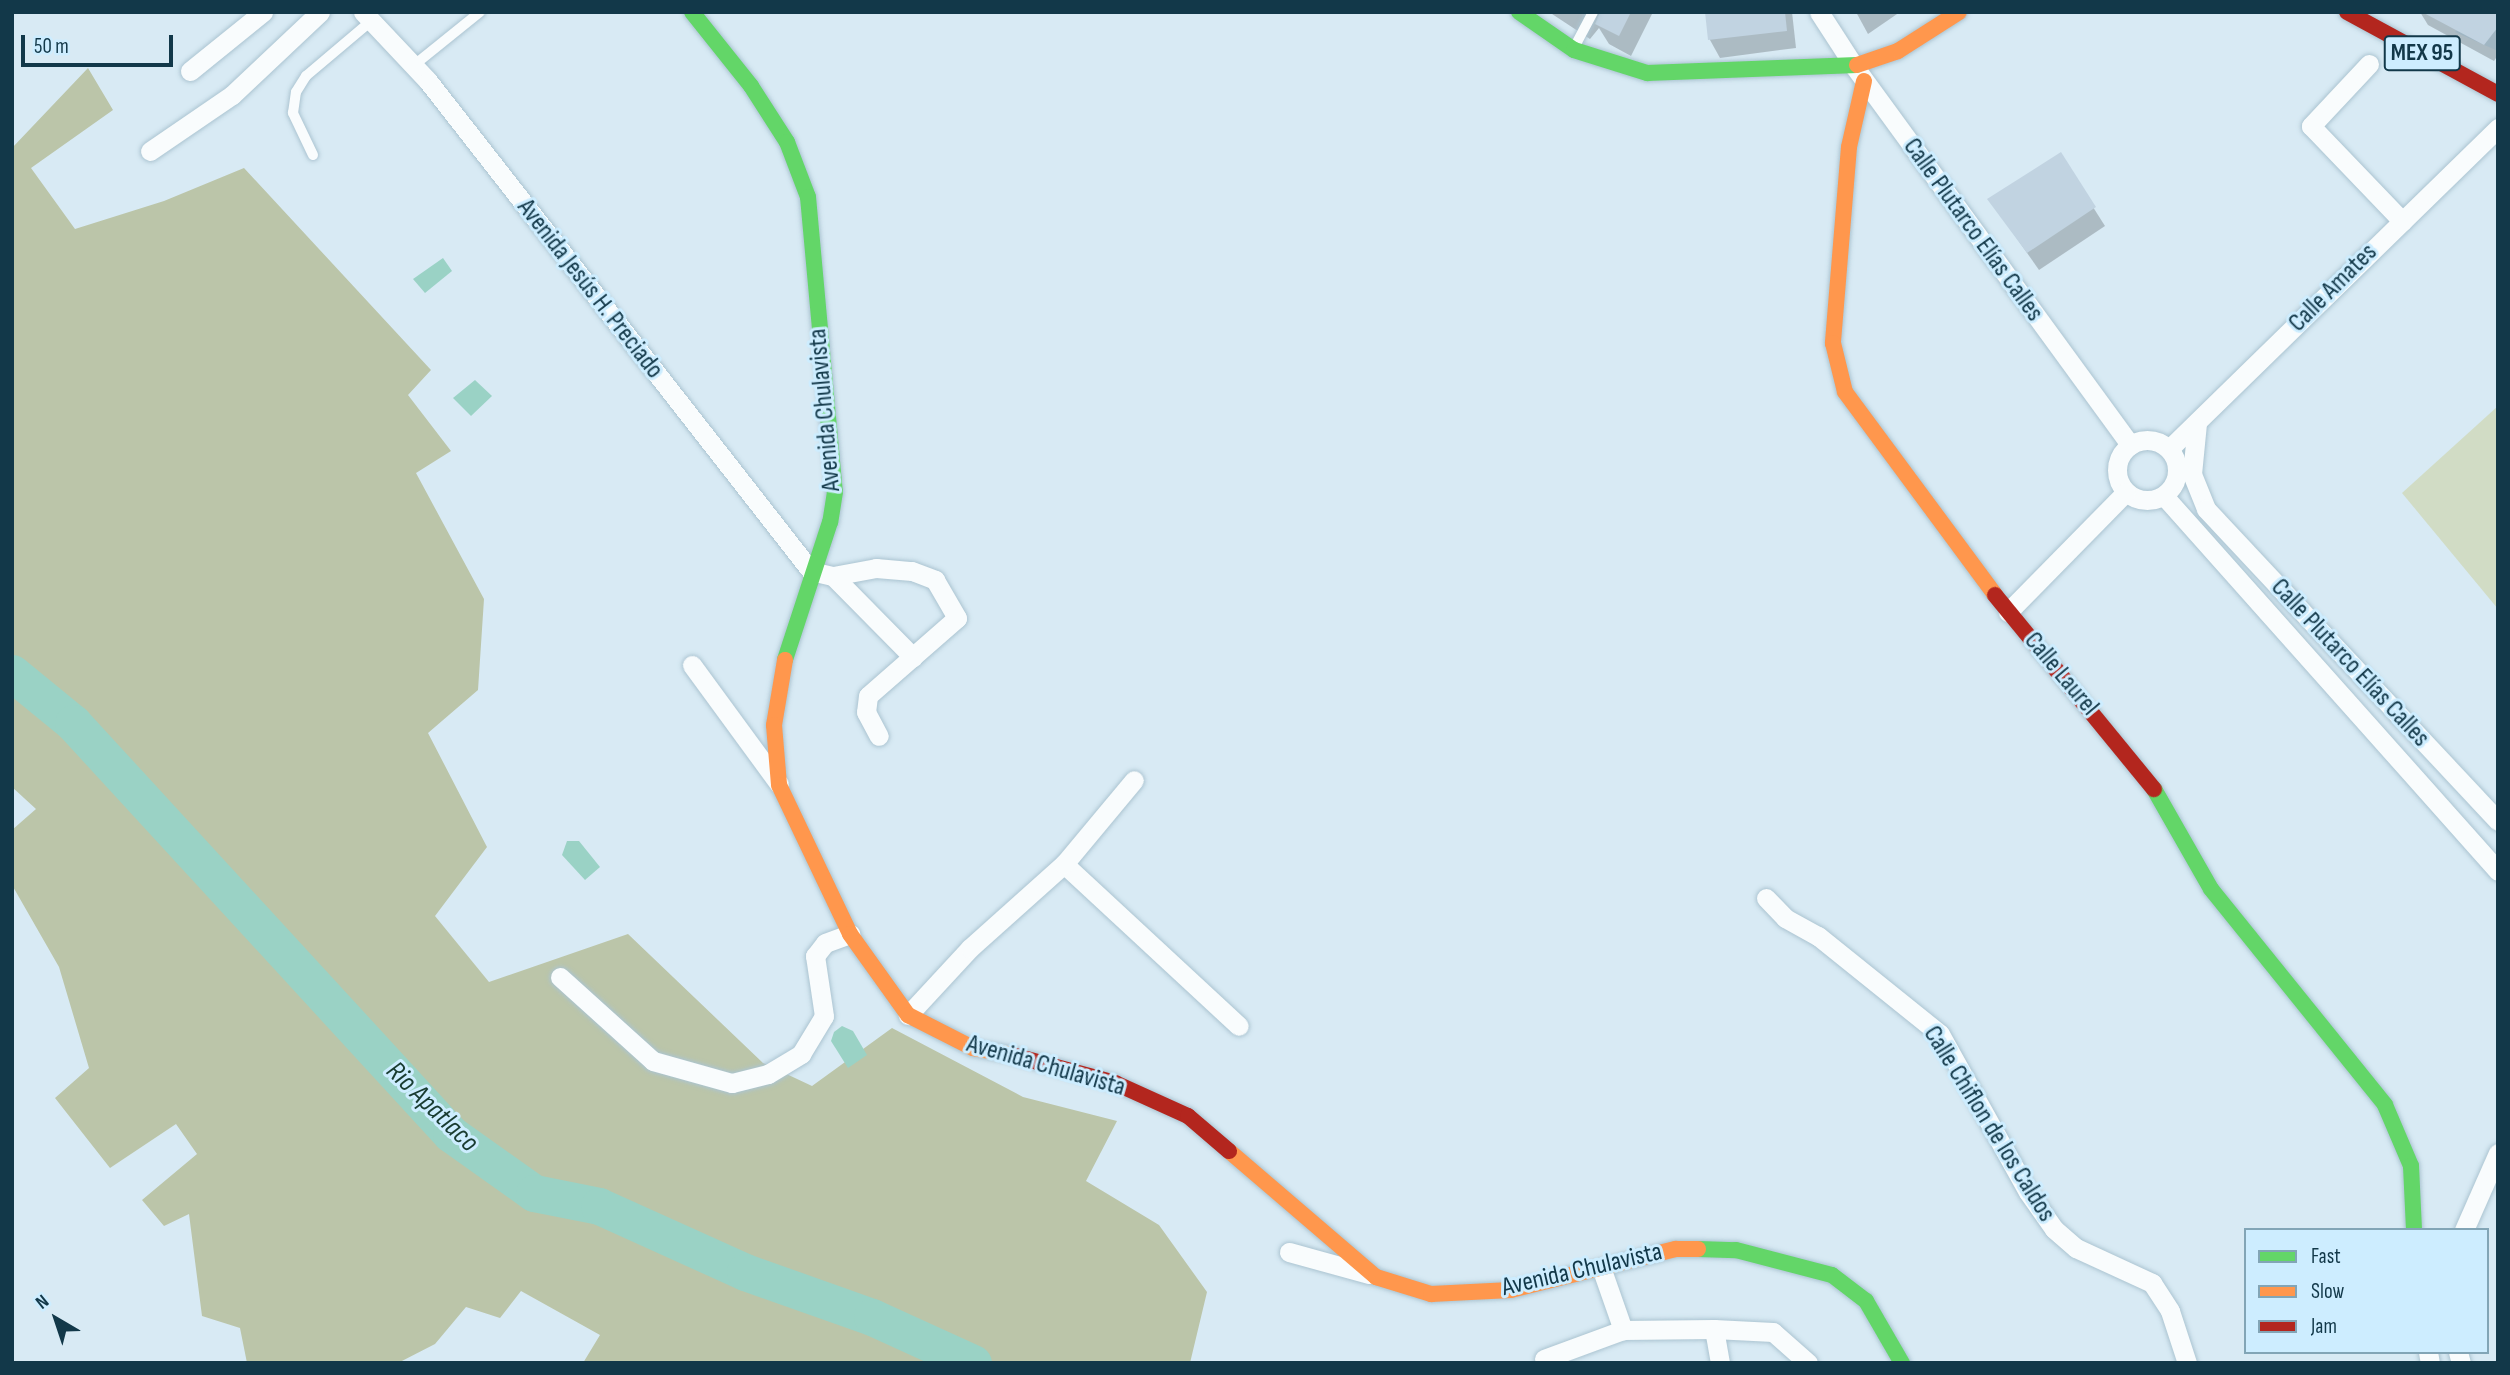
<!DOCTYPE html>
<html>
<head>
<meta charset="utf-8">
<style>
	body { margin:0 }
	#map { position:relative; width:2510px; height:1375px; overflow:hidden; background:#d8eaf4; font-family:"Sofia Sans Condensed",sans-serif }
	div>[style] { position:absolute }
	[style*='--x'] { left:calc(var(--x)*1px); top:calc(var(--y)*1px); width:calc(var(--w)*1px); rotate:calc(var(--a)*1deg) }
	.built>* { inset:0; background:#c8e4f4 }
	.green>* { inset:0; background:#d1dcc5 }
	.forest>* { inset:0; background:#bbc5a9 }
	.water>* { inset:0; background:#9ad2c5 }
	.shadow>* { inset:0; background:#0003 }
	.river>* { height:37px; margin:-18.5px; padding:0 18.5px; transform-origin:18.5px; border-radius:18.5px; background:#9ad2c5 }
	.building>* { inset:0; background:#c1d3e1 }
	.roads { filter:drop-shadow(0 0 2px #abc4d1) drop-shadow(0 0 2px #abc4d1) }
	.lane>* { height:10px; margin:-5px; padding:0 5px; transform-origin:5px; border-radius:5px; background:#f9fcfd }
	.street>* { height:19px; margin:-9.5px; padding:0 9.5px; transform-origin:9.5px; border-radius:9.5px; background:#f9fcfd }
	.street>.ring { margin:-9.5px; padding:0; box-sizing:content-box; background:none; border:19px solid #f9fcfd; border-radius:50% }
	.fast>* { height:16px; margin:-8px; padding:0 8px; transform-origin:8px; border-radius:8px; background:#63d668 }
	.slow>* { height:16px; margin:-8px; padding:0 8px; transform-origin:8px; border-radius:8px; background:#ff974d }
	.jam>* { height:16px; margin:-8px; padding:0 8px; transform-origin:8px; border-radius:8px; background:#b3261e }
	span { translate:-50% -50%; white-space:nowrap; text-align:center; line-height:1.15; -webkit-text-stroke:6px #cdedff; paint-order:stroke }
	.shield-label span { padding:2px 5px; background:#cdedff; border:2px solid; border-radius:5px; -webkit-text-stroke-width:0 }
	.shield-label { font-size:24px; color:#123849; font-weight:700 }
	.street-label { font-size:26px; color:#123849 }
	.water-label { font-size:28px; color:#193c31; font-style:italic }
	.frame { position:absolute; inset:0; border:14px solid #123849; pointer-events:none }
	.legend { position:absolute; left:2244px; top:1228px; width:245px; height:126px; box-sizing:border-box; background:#cdedff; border:2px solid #82a5b6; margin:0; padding:9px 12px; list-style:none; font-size:21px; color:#123849 }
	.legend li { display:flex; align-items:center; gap:14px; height:35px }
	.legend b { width:35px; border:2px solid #82a5b6 }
	.north { position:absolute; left:21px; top:1284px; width:70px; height:70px; -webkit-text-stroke:5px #cdedff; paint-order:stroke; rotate:321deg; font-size:19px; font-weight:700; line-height:28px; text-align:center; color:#123849 }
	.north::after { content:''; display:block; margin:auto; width:24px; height:32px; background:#123849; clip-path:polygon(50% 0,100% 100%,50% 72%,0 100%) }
	.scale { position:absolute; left:21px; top:35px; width:152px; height:32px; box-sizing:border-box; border:4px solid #123849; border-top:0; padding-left:9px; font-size:21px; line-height:24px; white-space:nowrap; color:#123849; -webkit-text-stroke:5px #cdedff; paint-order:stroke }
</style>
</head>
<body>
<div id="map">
	<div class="built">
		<div style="clip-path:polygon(2476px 12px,2498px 12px,2498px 51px,2455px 32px)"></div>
	</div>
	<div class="green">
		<div style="clip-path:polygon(2498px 406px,2498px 609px,2402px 493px)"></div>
	</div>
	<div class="forest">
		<div style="clip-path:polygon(88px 68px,113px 110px,31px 168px,75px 229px,164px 201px,244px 168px,431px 370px,408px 395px,451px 451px,416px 473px,484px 599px,478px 690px,428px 733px,487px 847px,435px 916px,489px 982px,628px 934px,763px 1063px,812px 1086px,892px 1028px,1023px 1097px,1117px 1121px,1086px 1181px,1159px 1225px,1207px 1292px,1190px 1363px,583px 1363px,600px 1335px,521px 1291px,500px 1318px,466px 1307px,435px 1344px,398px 1363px,247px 1363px,240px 1328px,202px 1316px,189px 1214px,164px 1226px,142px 1200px,197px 1154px,176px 1124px,110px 1168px,55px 1098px,89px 1068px,59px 967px,12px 885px,12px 830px,36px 809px,12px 787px,12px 148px)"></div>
	</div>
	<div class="water">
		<div style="clip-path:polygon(443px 258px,452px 271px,425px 293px,413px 279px)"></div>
		<div style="clip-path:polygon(475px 380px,492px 396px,471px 416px,453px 398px)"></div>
		<div style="clip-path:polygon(567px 841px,579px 841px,600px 867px,585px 880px,562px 855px)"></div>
		<div style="clip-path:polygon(842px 1026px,853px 1031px,867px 1055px,848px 1068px,831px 1041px,834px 1032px)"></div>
	</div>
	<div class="shadow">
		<div style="clip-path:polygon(1549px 12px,1653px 12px,1631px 56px,1609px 44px,1599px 28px,1590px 39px)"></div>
		<div style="clip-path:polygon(1707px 12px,1792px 12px,1796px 48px,1720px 58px,1710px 40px)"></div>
		<div style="clip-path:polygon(1856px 12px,1900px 12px,1868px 34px)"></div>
		<div style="clip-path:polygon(2420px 12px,2498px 12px,2498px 55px,2494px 61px,2428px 25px)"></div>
		<div style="clip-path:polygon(2060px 155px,2105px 226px,2039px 270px,1990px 200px)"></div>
	</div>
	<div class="river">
		<div style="--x:12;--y:673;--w:79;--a:39.3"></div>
		<div style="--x:73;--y:723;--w:558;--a:47.4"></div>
		<div style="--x:451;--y:1134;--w:102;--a:35.4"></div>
		<div style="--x:534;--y:1193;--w:66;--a:11.3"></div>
		<div style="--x:599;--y:1206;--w:160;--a:24.3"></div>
		<div style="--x:745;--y:1272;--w:135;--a:19.5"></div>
		<div style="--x:872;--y:1317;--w:111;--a:24.5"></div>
	</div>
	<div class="building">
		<div style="clip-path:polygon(1600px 12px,1631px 12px,1619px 36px,1595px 24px)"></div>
		<div style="clip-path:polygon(1705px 12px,1785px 12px,1787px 31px,1708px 40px)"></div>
		<div style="clip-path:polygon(2422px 12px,2498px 12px,2498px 27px,2484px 45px)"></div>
		<div style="clip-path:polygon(2061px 152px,2096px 207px,2027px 253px,1987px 199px)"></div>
	</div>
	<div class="roads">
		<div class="lane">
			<div style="--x:1575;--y:46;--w:38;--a:-62"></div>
			<div style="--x:413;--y:66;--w:86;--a:-38.9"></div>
			<div style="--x:313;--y:155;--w:47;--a:-115.5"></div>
			<div style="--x:293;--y:113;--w:21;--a:-82"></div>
			<div style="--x:296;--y:92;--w:19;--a:-58"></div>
			<div style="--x:306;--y:76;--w:85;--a:-40.2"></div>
		</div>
		<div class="street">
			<div style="--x:363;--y:12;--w:95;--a:46.7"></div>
			<div style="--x:428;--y:81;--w:622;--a:51.99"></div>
			<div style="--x:811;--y:571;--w:23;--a:13"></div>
			<div style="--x:833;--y:576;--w:114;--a:45.4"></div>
			<div style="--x:1819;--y:12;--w:64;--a:57.1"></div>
			<div style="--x:1854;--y:66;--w:469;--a:53.9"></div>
			<div style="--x:2369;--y:64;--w:85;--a:133.1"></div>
			<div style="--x:2311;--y:126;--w:132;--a:46.2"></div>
			<div style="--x:190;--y:71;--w:94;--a:-38.9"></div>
			<div style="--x:150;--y:151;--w:99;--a:-34.3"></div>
			<div style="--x:232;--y:95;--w:121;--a:-43.3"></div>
			<div style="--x:2197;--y:423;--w:51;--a:95.6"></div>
			<div style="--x:2192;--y:474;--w:38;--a:68"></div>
			<div style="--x:2206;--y:509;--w:427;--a:46.9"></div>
			<div class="ring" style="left:2117px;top:440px;width:41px;height:41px"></div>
			<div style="--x:2169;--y:449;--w:460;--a:-44.3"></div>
			<div style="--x:2164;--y:496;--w:502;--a:48.31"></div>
			<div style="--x:833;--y:576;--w:44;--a:-10.5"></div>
			<div style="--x:876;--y:568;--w:36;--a:5"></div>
			<div style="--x:912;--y:571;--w:25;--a:21"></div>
			<div style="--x:935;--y:580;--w:44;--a:59.9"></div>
			<div style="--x:957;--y:618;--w:118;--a:138.8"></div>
			<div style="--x:868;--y:696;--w:16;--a:97"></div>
			<div style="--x:866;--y:712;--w:27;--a:62"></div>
			<div style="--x:2008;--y:612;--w:168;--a:-45.5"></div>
			<div style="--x:692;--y:665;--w:147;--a:53.8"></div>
			<div style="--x:1064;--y:864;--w:238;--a:42.8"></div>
			<div style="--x:1766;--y:898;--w:28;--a:46"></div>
			<div style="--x:1785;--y:918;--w:38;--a:29"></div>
			<div style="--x:1818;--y:936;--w:156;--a:38.8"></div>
			<div style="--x:1940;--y:1034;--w:181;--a:60.9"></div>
			<div style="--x:2028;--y:1192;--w:45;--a:54.9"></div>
			<div style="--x:2054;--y:1229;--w:29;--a:41"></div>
			<div style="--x:2076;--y:1248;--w:84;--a:24.7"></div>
			<div style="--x:2152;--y:1283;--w:33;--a:57"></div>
			<div style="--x:2170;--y:1311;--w:55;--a:71.9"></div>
			<div style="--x:560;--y:977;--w:125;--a:42.1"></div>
			<div style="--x:653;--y:1061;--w:82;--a:15.6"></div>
			<div style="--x:732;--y:1083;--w:37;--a:-14"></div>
			<div style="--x:768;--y:1074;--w:39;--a:-31"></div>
			<div style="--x:801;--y:1054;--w:44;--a:-58.8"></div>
			<div style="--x:824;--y:1016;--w:61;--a:-98.5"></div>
			<div style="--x:815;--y:956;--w:16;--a:-52"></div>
			<div style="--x:825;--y:943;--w:27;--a:-20"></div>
			<div style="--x:908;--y:1015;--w:91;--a:-47.2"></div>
			<div style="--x:970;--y:948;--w:126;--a:-41.8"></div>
			<div style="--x:1064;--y:864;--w:109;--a:-50.2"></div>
			<div style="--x:2464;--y:1230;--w:84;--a:-66.2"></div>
			<div style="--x:1289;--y:1252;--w:83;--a:15.4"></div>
			<div style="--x:1602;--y:1270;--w:64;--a:70.7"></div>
			<div style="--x:1714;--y:1329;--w:35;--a:80"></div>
			<div style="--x:2428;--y:1352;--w:11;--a:80"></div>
			<div style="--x:2458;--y:1352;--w:11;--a:75"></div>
			<div style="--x:1544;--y:1359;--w:84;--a:-20.2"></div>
			<div style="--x:1623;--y:1330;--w:91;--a:-0.6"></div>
			<div style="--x:1714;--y:1329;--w:59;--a:2.9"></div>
			<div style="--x:1773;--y:1332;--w:47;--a:41.5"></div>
		</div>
		<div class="fast">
			<div style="--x:692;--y:12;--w:95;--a:51.4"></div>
			<div style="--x:751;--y:86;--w:67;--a:57.3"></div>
			<div style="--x:787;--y:142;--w:59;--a:69.1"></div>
			<div style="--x:808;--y:197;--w:296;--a:84.8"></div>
			<div style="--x:835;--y:492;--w:30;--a:99"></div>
			<div style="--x:830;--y:522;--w:145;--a:108.1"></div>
			<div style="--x:1519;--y:12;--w:67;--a:34.6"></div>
			<div style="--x:1574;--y:50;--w:77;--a:17.5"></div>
			<div style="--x:1647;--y:73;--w:210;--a:-2.2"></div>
			<div style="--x:2154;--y:789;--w:115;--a:60.3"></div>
			<div style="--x:2211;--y:889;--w:277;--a:51.1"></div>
			<div style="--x:2385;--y:1105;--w:66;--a:66.9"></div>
			<div style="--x:2411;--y:1166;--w:64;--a:87.3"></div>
			<div style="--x:1698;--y:1249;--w:38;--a:2"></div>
			<div style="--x:1736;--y:1250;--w:99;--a:14.6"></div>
			<div style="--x:1832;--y:1275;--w:43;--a:37.4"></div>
			<div style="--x:1866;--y:1301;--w:72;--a:59.9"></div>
		</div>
		<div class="slow">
			<div style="--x:1857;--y:65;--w:43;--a:-18.9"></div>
			<div style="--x:1898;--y:51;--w:72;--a:-32.6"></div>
			<div style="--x:1864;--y:81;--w:68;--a:102.8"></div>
			<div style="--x:1849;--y:147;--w:197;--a:94.7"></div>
			<div style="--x:1833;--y:343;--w:50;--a:76.2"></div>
			<div style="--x:1845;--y:392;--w:252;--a:53.5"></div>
			<div style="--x:785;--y:660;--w:66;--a:99.6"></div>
			<div style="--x:774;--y:725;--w:60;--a:85.2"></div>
			<div style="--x:779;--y:785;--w:165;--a:64.5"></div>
			<div style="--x:850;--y:934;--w:100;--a:54.4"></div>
			<div style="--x:908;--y:1015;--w:73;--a:26.9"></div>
			<div style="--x:973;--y:1048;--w:40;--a:10"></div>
			<div style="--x:1229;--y:1151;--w:194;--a:40.6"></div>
			<div style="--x:1376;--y:1277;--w:58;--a:17.2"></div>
			<div style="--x:1431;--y:1294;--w:80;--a:-2.9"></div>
			<div style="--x:1511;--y:1290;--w:170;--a:-14"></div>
			<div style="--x:1676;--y:1249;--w:22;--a:0"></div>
		</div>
		<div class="jam">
			<div style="--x:2347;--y:12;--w:172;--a:28.5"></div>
			<div style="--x:1995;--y:595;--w:251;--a:50.7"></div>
			<div style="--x:1012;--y:1055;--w:107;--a:15.2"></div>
			<div style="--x:1115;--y:1083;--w:80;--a:24.3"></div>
			<div style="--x:1188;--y:1116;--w:54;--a:40.5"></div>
		</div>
	</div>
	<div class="shield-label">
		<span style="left:2422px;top:53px">MEX 95</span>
	</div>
	<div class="street-label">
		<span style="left:1973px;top:230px;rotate:54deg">Calle Plutarco Elías Calles</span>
		<span style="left:2333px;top:288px;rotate:-45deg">Calle Amates</span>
		<span style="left:590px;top:289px;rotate:52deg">Avenida Jesús H. Preciado</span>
		<span style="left:825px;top:410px;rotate:-95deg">Avenida Chulavista</span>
		<span style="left:2350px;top:663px;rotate:47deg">Calle Plutarco Elías Calles</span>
		<span style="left:2061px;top:674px;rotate:50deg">Calle Laurel</span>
		<span style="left:1046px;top:1066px;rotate:16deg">Avenida Chulavista</span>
		<span style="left:1989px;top:1124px;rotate:58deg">Calle Chiflon de los Caldos</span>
		<span style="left:1582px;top:1270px;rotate:-13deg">Avenida Chulavista</span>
	</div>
	<div class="water-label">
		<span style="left:432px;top:1107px;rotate:44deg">Rio Apatlaco</span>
	</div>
	<div class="frame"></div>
	<ul class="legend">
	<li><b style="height:9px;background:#63d668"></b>Fast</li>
	<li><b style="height:9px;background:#ff974d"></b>Slow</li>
	<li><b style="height:9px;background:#b3261e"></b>Jam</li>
	</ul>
	<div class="north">N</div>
	<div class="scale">50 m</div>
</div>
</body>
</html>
